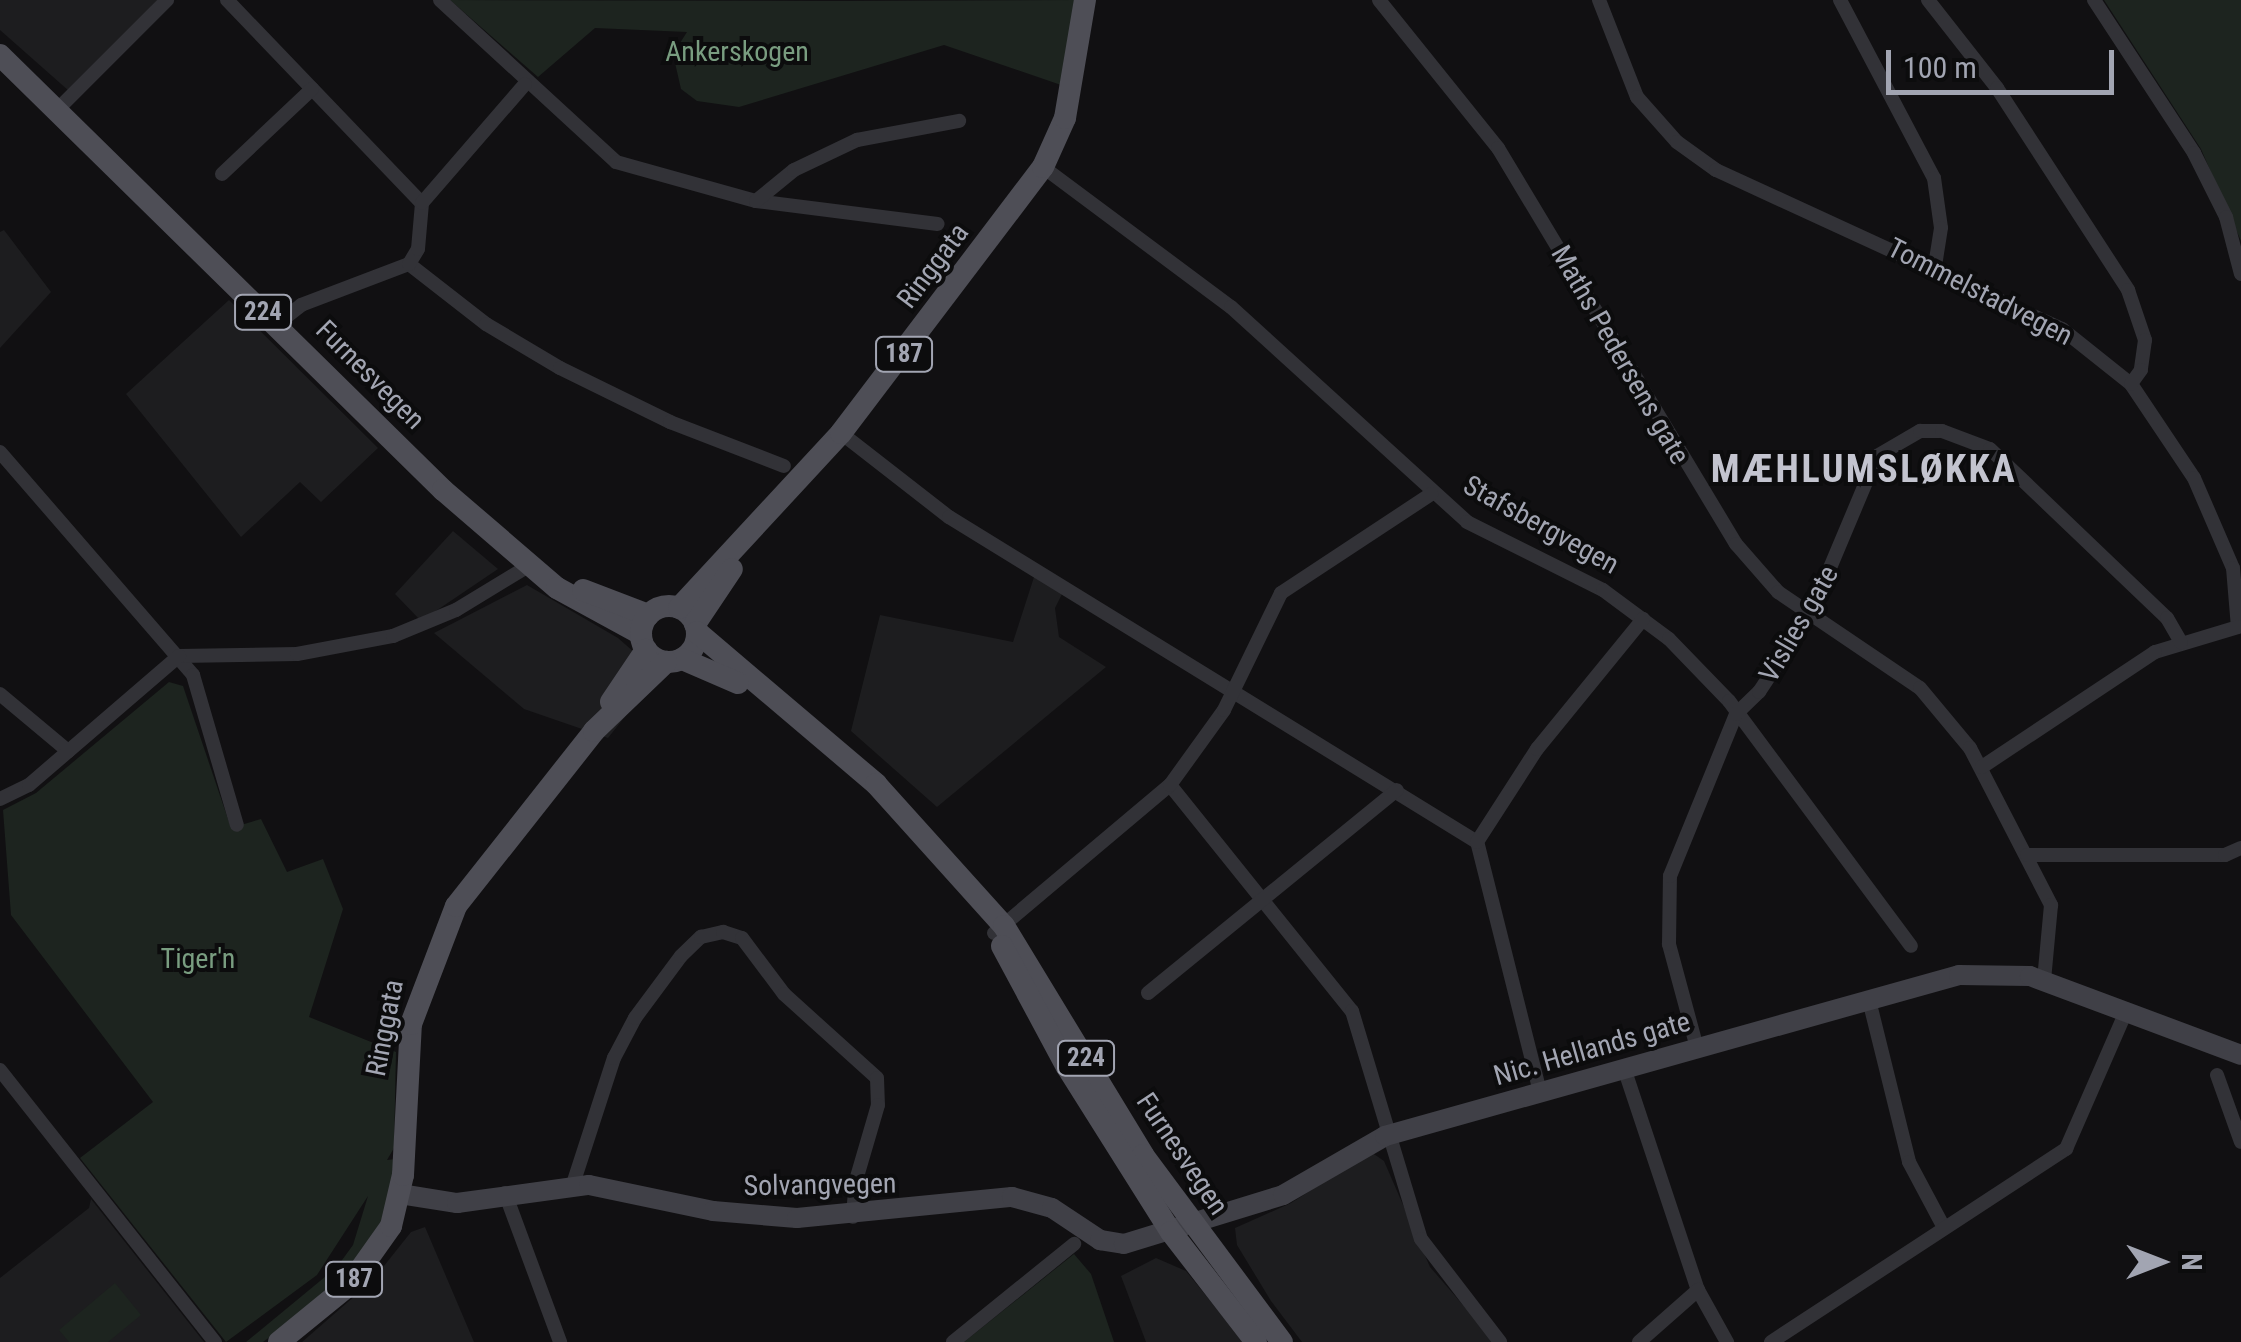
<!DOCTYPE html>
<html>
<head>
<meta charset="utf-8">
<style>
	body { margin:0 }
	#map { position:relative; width:2241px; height:1342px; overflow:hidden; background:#111012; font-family:"Roboto Condensed",sans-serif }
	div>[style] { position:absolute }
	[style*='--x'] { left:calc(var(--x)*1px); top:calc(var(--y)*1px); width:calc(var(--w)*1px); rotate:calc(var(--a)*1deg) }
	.built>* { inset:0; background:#1d1d1f }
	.green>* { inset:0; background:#1d241f }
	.street>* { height:14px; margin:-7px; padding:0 7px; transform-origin:7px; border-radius:7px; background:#323237 }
	.secondary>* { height:20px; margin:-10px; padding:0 10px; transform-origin:10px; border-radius:10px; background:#404047 }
	.primary>* { height:22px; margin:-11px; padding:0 11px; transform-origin:11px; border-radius:11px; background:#4e4e56 }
	.primary>.ring { margin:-11px; padding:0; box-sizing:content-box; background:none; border:22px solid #4e4e56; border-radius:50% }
	span { translate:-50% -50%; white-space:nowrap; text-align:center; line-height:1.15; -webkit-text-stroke:8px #0c0c0d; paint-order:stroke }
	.shield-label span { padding:2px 8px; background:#0c0c0d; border:2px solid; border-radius:8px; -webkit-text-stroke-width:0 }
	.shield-label { font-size:25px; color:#a2a5b2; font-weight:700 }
	.park-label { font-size:28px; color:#799d80 }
	.street-label { font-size:28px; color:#a2a5b2 }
	.district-label { font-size:38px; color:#c3c4cf; font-weight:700; letter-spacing:2.5px }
	.north { position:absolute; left:2111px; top:1212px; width:100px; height:100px; -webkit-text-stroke:8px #0c0c0d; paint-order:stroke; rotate:90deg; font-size:28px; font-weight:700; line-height:40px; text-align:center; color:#a2a5b2 }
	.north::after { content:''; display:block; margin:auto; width:35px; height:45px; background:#a2a5b2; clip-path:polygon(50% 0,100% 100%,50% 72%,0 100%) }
	.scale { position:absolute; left:1886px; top:50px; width:228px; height:45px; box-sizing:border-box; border:5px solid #a2a5b2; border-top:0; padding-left:12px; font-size:30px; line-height:35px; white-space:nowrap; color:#a2a5b2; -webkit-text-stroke:8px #0c0c0d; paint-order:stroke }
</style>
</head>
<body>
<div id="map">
	<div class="built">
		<div style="clip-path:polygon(0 0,158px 0,69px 91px,0 30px)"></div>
		<div style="clip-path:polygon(4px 230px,51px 292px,0 348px,0 232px)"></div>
		<div style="clip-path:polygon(229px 300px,378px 448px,321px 502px,300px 482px,241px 537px,126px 394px)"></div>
		<div style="clip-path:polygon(453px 531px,498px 569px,421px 621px,395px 594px)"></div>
		<div style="clip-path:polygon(1035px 574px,1063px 592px,1055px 608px,1059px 637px,1106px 667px,937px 807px,851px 731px,880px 615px,1013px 642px)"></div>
		<div style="clip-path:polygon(527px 585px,618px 638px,659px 674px,608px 738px,524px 709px,434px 633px)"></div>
		<div style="clip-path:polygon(1371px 1152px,1384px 1161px,1430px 1267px,1495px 1342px,1302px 1342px,1271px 1301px,1237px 1245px,1235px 1228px,1291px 1203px)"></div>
		<div style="clip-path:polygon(91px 1199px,204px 1342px,0 1342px,0 1278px,89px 1208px)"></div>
		<div style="clip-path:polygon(425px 1227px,474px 1342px,302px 1342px,372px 1281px,411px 1232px)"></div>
		<div style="clip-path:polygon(1156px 1258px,1186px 1271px,1244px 1342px,1146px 1342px,1121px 1276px)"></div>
	</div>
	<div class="green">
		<div style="clip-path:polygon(450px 0,831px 1px,1078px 0,1064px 86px,944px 45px,739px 107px,697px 101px,681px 89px,673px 54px,687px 32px,595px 28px,538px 77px)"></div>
		<div style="clip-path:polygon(2104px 0,2241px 0,2241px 241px,2201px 149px)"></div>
		<div style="clip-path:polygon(169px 682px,183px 686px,231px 828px,261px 819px,287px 872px,323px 859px,343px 909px,309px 1017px,396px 1052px,394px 1148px,387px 1160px,396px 1159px,392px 1195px,371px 1246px,322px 1298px,263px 1342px,246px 1342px,337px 1267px,353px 1245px,368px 1196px,317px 1275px,226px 1342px,80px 1158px,153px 1102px,11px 915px,3px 810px,36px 793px)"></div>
		<div style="clip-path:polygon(1074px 1254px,1091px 1274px,1114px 1342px,964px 1342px)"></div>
		<div style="clip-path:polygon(115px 1283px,141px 1315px,108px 1342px,69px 1342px,59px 1330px)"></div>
	</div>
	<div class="street">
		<div style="--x:227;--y:0;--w:281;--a:46.2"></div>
		<div style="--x:440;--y:0;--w:239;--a:42.6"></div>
		<div style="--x:616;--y:162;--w:145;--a:15.6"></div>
		<div style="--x:756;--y:201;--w:183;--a:7.2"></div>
		<div style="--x:1379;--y:0;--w:190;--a:51.2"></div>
		<div style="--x:1498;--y:148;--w:462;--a:59"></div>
		<div style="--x:1736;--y:544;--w:64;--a:48.8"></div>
		<div style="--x:1778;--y:592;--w:171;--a:34.1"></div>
		<div style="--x:1920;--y:688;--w:78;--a:50.2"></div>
		<div style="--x:1970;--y:748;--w:177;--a:62.7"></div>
		<div style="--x:2051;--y:905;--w:76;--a:95.3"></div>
		<div style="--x:1599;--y:0;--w:104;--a:68.6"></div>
		<div style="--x:1637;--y:97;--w:60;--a:48.4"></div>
		<div style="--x:1677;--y:142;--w:48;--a:35.7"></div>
		<div style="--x:1716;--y:170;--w:381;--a:24.7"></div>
		<div style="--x:2062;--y:329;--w:88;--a:38.6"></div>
		<div style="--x:2131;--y:384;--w:113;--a:56.2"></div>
		<div style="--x:2194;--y:478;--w:98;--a:66.6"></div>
		<div style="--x:2233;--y:568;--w:59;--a:85.2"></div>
		<div style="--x:2238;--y:627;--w:87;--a:163.2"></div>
		<div style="--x:2155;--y:652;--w:208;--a:146.4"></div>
		<div style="--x:1840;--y:0;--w:201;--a:62.2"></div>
		<div style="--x:1934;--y:178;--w:50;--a:82"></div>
		<div style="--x:1941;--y:228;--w:37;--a:99"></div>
		<div style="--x:1928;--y:0;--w:112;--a:51.9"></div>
		<div style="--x:1997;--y:88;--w:241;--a:57"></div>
		<div style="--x:2128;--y:290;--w:53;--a:71.2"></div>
		<div style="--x:2145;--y:340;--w:30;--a:98"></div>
		<div style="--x:2141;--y:370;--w:17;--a:126"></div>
		<div style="--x:2094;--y:0;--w:183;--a:56.8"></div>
		<div style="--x:2194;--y:153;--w:72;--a:63.4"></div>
		<div style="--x:2226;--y:217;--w:59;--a:75.3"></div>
		<div style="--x:59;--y:108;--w:153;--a:-45"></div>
		<div style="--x:1043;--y:167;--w:234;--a:36.7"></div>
		<div style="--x:1231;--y:307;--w:319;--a:42.3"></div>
		<div style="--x:1467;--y:522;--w:152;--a:26.6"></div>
		<div style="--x:1603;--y:590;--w:82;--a:36.6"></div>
		<div style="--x:1669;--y:639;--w:86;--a:45.9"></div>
		<div style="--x:1729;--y:701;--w:305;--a:53.4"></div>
		<div style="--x:222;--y:174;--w:124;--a:-43.4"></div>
		<div style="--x:756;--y:201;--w:49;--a:-39.2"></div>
		<div style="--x:794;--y:170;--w:70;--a:-25.5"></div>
		<div style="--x:857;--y:140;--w:104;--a:-10.6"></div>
		<div style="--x:409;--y:264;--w:98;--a:37.9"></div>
		<div style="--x:486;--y:324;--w:86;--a:30.7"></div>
		<div style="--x:560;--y:368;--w:123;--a:26.1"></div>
		<div style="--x:670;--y:422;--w:122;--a:21.1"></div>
		<div style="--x:277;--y:324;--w:31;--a:-38"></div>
		<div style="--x:301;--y:305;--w:116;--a:-20.8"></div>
		<div style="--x:409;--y:264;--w:17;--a:-59"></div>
		<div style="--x:418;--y:249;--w:46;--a:-85"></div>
		<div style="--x:422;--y:203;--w:157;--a:-49.1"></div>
		<div style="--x:841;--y:433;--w:137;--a:37.9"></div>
		<div style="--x:949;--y:517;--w:620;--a:31.61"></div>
		<div style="--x:0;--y:452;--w:295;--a:49.1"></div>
		<div style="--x:193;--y:675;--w:156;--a:73.7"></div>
		<div style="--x:179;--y:656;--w:118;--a:-1"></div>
		<div style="--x:297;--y:654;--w:98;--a:-10.6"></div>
		<div style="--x:393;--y:636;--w:68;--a:-22.4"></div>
		<div style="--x:456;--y:610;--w:87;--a:-31.3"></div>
		<div style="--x:0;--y:694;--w:89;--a:40"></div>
		<div style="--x:1170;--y:785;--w:290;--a:51.2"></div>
		<div style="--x:1352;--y:1011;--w:238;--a:73.2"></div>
		<div style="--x:1421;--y:1239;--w:130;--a:52.5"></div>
		<div style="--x:0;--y:799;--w:32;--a:-26"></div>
		<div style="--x:29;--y:785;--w:198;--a:-40.7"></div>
		<div style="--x:2027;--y:855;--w:198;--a:0"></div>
		<div style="--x:2225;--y:855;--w:17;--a:-24"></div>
		<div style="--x:994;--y:933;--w:230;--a:-40.1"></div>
		<div style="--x:1170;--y:785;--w:92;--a:-54.2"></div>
		<div style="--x:1224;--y:710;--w:130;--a:-64"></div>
		<div style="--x:1281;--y:593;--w:180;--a:-33.4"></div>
		<div style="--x:1148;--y:993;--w:321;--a:-39.2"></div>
		<div style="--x:1869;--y:1000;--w:167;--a:76.1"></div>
		<div style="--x:1909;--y:1162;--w:72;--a:62"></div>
		<div style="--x:1697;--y:1048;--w:108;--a:-105.1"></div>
		<div style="--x:1669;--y:944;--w:68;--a:-89.2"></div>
		<div style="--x:1670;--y:876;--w:175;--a:-67.8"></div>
		<div style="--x:1736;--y:714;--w:32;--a:-44"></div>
		<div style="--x:1759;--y:692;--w:95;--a:-56.6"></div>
		<div style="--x:1811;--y:613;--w:170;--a:-67.2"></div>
		<div style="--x:1877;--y:456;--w:50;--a:-30.2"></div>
		<div style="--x:1920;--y:431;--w:22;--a:0"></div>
		<div style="--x:1942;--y:431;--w:51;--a:20.6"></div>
		<div style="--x:1990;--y:449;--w:245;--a:43.7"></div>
		<div style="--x:2167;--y:618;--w:28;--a:60"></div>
		<div style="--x:1624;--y:1068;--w:234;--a:71.6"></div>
		<div style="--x:1698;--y:1290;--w:60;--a:60.9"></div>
		<div style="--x:0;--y:1070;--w:347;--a:51.7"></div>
		<div style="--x:2217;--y:1075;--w:71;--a:70.3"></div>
		<div style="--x:1540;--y:1092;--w:258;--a:-104.1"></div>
		<div style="--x:1477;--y:842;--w:111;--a:-57.2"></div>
		<div style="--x:1537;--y:749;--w:168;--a:-50.8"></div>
		<div style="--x:573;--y:1184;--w:133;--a:-72"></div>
		<div style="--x:614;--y:1058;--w:45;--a:-62.3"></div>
		<div style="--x:635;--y:1018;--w:77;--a:-53.4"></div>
		<div style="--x:681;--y:956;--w:28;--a:-44"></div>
		<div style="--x:701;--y:937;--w:23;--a:-13"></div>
		<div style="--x:723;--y:932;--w:20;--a:18"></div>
		<div style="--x:742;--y:938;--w:70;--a:53.1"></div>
		<div style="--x:784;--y:994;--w:125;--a:42.1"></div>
		<div style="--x:877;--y:1078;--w:27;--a:88"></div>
		<div style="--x:878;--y:1105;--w:78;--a:106.3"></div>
		<div style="--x:856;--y:1180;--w:37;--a:95"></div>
		<div style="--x:505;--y:1193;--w:159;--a:69.7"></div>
		<div style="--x:953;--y:1342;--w:156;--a:-39"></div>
		<div style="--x:1639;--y:1342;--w:79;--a:-41.4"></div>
		<div style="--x:1771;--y:1342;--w:353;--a:-33.2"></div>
		<div style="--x:2066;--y:1149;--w:147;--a:-66.4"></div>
	</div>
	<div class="secondary">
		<div style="--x:400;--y:1194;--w:58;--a:9"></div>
		<div style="--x:457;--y:1203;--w:133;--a:-7.8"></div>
		<div style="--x:589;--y:1185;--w:127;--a:11.8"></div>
		<div style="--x:713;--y:1211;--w:84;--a:4.8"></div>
		<div style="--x:797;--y:1218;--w:216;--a:-5.6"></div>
		<div style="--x:1012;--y:1197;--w:41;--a:15.4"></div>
		<div style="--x:1052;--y:1208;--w:58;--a:33.7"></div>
		<div style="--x:1100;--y:1240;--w:24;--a:9"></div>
		<div style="--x:1124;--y:1244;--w:166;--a:-17.1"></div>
		<div style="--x:1283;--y:1195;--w:118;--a:-30"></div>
		<div style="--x:1385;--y:1136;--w:596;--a:-15.67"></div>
		<div style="--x:1959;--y:975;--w:71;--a:0.8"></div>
		<div style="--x:2030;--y:976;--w:225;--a:20.5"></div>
	</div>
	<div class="primary">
		<div style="--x:0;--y:55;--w:621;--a:44.48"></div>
		<div style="--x:443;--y:490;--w:150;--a:40.7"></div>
		<div style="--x:557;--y:588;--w:96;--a:28.7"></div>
		<div style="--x:583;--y:590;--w:70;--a:21"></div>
		<div class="ring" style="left:641px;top:606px;width:34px;height:34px"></div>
		<div style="--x:679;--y:608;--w:238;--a:-47.2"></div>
		<div style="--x:841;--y:433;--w:334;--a:-52.8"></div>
		<div style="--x:1043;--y:167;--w:54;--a:-65.8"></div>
		<div style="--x:1065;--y:118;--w:120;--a:-80.4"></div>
		<div style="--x:695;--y:624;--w:66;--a:-56.1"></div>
		<div style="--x:697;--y:632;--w:235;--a:40.3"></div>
		<div style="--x:876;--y:784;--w:191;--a:48"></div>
		<div style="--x:1004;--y:926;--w:268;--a:58.7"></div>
		<div style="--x:1143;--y:1155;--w:233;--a:53.4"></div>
		<div style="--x:682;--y:659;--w:61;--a:23.2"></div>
		<div style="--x:611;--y:702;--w:63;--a:-56.1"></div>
		<div style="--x:1002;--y:946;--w:137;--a:61.8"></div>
		<div style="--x:1067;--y:1067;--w:195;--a:57.8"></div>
		<div style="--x:1171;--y:1232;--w:139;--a:52.3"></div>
		<div style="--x:279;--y:1342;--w:92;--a:-39.2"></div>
		<div style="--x:350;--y:1284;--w:71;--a:-54.7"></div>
		<div style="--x:391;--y:1226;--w:52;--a:-76.8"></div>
		<div style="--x:403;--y:1175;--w:151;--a:-87"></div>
		<div style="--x:411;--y:1024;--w:126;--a:-69.1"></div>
		<div style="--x:456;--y:906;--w:223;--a:-51.7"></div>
		<div style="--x:594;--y:731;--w:100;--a:-43.8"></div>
	</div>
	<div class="shield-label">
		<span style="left:263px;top:312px">224</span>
		<span style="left:904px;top:354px">187</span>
		<span style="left:1086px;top:1058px">224</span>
		<span style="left:354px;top:1279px">187</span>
	</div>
	<div class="park-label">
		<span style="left:737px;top:52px">Ankerskogen</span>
		<span style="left:198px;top:959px">Tiger'n</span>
	</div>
	<div class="street-label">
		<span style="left:933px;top:266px;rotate:-53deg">Ringgata</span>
		<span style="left:1980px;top:292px;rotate:27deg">Tommelstadvegen</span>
		<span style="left:1620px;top:355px;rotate:60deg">Maths Pedersens gate</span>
		<span style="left:370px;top:375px;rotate:45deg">Furnesvegen</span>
		<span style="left:1541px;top:525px;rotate:29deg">Stafsbergvegen</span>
		<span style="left:1799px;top:624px;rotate:-60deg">Vislies gate</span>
		<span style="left:385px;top:1028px;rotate:-79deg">Ringgata</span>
		<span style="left:1592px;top:1049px;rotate:-16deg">Nic. Hellands gate</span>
		<span style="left:1182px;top:1154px;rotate:56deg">Furnesvegen</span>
		<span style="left:820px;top:1185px;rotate:-1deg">Solvangvegen</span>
	</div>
	<div class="district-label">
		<span style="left:1864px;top:470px">MÆHLUMSLØKKA</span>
	</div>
	<div class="north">N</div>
	<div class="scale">100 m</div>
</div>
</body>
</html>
